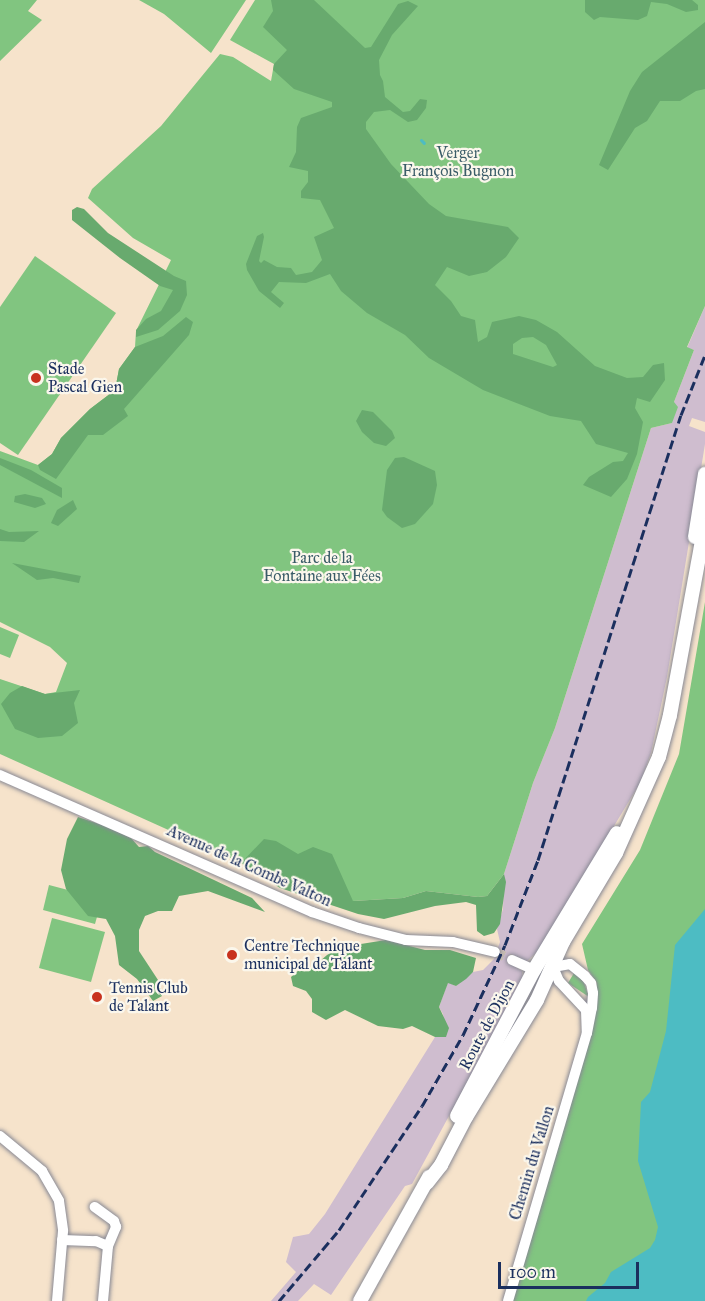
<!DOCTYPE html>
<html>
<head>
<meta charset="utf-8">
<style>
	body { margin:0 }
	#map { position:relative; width:705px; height:1301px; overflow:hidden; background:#f6e3cb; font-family:"IM FELL Great Primer",serif }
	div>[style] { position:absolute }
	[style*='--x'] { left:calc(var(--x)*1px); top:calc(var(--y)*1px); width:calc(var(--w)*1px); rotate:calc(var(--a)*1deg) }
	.industrial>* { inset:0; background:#cfbdcf }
	.green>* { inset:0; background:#81c580 }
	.forest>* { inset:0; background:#68aa6e }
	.water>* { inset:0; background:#4dbcc3 }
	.stream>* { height:3px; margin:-1.5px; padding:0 1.5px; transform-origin:1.5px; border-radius:1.5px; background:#4dbcc3 }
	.minor-tunnel>* { height:10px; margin-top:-5px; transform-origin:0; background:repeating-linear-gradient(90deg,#cabfb5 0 10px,transparent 0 15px) }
	.roads { filter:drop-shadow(0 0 2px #888994) drop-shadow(0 0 2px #888994) }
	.minor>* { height:10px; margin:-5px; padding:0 5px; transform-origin:5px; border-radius:5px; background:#fff }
	.major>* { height:14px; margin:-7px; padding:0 7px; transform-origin:7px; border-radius:7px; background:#fff }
	.rail>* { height:3px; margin-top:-1.5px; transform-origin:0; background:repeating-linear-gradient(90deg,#1b2f5e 0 9px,transparent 0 13.5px) }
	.dots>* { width:16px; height:16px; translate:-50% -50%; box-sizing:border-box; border:3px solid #fbf7ec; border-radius:50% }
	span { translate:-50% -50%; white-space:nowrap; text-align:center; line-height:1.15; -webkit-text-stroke:4.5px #fbf7ec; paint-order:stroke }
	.park-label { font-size:16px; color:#3a5c68 }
	.poi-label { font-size:16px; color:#1b2f5e }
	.left { translate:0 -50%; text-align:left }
	.street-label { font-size:16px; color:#1b2f5e }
	.scale { position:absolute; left:498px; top:1262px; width:141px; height:27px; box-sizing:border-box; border:3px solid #1b2f5e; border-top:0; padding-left:8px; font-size:18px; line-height:21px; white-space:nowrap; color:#1b2f5e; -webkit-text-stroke:4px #fbf7ec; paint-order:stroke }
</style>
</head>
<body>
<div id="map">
	<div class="industrial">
		<div style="clip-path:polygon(705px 306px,705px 422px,692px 418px,689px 426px,705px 432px,705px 444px,667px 677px,651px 753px,640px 783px,539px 950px,526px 962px,510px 955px,507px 962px,522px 971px,523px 980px,412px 1184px,405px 1186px,331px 1295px,314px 1284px,298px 1301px,271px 1301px,296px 1272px,286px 1262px,293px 1237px,309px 1234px,325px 1214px,435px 1037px,446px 1037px,443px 1014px,439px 1007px,448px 982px,456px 986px,473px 972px,483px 970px,494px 959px,500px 942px,497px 929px,503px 909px,504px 874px,533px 783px,555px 728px,651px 428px,672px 423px,674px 402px,694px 350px,687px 348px)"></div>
	</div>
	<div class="green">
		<div style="clip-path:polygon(0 0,37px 0,28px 11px,42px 20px,0 61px)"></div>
		<div style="clip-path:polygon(139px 0,246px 0,211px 53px,164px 14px)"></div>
		<div style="clip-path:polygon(255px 0,705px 0,705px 306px,687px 347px,694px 350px,674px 402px,678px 407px,672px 423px,651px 428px,555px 728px,533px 783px,504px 874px,487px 896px,478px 897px,426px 891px,403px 898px,353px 901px,288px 884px,0 754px,0 679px,45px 694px,56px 692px,67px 663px,50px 647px,0 622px,0 451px,38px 465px,52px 454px,61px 438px,90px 409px,115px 390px,119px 369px,135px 347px,136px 331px,171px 260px,133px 238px,88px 198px,92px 189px,161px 126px,220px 54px,233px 57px,271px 81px,274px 64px,230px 40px)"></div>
		<div style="clip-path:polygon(35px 256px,116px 313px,18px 455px,0 443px,0 307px)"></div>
		<div style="clip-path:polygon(705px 602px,705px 1301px,511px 1301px,597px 983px,588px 970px,582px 944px,640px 850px,679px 754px)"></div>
		<div style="clip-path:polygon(0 627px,19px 635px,10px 658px,0 654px)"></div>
		<div style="clip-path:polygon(49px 885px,102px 899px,95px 924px,43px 910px)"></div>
		<div style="clip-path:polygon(52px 918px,105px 932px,91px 982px,39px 968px)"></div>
		<div style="clip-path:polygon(574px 973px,583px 980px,589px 997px,568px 983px)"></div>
	</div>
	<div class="forest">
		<div style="clip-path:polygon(evenodd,271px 0,314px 0,365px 48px,371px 47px,398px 4px,408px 1px,418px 6px,392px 35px,379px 60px,380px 75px,383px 81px,385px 97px,403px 112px,410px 111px,420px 99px,427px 100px,426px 108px,417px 120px,408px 122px,390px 110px,374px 112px,366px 122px,366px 129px,391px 164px,429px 204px,446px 216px,508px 227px,519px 238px,506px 257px,487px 272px,469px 276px,447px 267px,435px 285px,451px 301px,461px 316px,475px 320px,478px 342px,487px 337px,492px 322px,519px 316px,536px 320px,557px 332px,595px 366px,627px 378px,643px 377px,653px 365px,664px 363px,665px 380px,650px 402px,637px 398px,635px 408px,643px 422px,637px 454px,627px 479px,611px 497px,583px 485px,589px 477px,613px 462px,623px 461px,628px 453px,596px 444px,581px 421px,550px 416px,483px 390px,429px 358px,405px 335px,367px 313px,341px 291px,330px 274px,306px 283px,279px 282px,271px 292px,284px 303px,280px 308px,259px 291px,247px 270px,246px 264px,257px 236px,263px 233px,264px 237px,259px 261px,261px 263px,264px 260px,277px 267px,291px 268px,296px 275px,312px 272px,322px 260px,314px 237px,334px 228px,320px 200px,301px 198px,301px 191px,308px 182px,308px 171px,289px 167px,296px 152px,297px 127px,301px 118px,332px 107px,332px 102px,294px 89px,273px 70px,274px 64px,287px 50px,263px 27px,273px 11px,271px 0,533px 337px,546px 345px,557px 365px,553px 367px,513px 354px,513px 344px,522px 338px,533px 337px)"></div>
		<div style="clip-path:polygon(585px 0,692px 0,698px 5px,698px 10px,686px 12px,667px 4px,651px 2px,647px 16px,638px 20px,600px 17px,594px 20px,585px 12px)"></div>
		<div style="clip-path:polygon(705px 22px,705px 89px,696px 91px,680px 101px,660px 101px,647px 121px,635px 128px,608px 170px,599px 165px,630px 91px,642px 72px)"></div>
		<div style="clip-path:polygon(77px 207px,84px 209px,108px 233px,174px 276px,186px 281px,187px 295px,180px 311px,158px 330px,136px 337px,136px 330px,146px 319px,161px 311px,173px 290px,160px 286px,120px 258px,72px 220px,72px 210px)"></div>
		<div style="clip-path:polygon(186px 317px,193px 322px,189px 335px,124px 409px,128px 416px,103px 435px,88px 435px,56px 479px,40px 470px,38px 465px,52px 454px,61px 438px,90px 409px,115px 390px,119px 369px,135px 347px,163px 336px)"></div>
		<div style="clip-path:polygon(362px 410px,373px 412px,392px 431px,395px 438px,386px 446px,374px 443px,362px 432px,356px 421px)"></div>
		<div style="clip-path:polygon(404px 457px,435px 471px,437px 485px,433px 504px,415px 524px,402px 528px,387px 517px,382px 510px,387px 470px,395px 458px)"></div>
		<div style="clip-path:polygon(0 458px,31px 470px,62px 488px,62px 498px,0 465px)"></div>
		<div style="clip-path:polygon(25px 494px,42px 498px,46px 504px,35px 508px,14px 502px,15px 496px)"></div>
		<div style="clip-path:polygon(73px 500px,77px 509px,58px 526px,51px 523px,57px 510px)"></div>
		<div style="clip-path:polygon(0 529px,9px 532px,39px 531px,24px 542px,0 541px)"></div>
		<div style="clip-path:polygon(12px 563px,81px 576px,80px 579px,79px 583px,53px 578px,37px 580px)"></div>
		<div style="clip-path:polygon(22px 686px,45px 694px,80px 690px,74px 703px,78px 723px,62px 736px,38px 738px,15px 729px,1px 704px,10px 693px)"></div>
		<div style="clip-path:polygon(78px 817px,105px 826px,131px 838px,139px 847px,148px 846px,155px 852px,252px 898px,265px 912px,208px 891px,179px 896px,172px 911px,158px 911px,145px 916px,139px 930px,139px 951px,160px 983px,162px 996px,153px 1001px,137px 979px,119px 965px,115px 936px,106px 919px,88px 916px,66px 889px,61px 870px,67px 839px)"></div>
		<div style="clip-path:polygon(264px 839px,276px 841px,298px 854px,313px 847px,332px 854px,353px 901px,403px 898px,426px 891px,478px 897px,487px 896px,504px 874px,506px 882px,500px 924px,494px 933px,484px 936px,477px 931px,476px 905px,466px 902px,435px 906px,384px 919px,358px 914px,280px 888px,241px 863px)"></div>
		<div style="clip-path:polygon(386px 940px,425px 950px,450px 950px,476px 958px,473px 972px,466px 979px,456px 986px,448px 983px,439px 1007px,449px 1028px,446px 1037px,435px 1037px,412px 1026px,403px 1029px,378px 1026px,345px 1010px,326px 1020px,312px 1012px,312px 999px,306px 991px,293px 986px,291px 977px,299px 970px,311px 969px,327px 955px,342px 947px)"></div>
	</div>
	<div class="water">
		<div style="clip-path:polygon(705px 909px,705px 1301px,586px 1301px,588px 1297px,605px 1283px,611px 1272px,650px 1248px,655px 1240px,658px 1227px,638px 1161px,641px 1102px,650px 1092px,666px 1031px,675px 945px)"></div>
	</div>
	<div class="stream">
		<div style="--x:421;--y:140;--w:4;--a:45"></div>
	</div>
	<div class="minor-tunnel">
		<div style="--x:495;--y:952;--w:19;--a:25"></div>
	</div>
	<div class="roads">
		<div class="minor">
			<div style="--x:0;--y:775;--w:341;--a:23.7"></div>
			<div style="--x:312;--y:912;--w:50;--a:18.8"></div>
			<div style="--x:359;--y:928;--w:49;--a:14.3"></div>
			<div style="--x:406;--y:940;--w:47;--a:2.4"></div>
			<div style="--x:453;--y:942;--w:43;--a:13.4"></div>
			<div style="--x:512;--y:960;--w:24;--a:24"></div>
			<div style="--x:0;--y:1136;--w:55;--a:39.8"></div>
			<div style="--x:42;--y:1171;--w:34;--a:60"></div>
			<div style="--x:59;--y:1201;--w:30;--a:82"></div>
			<div style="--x:63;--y:1231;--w:70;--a:94.9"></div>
			<div style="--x:62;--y:1240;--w:34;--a:2"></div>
			<div style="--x:96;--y:1241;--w:13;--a:23"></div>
			<div style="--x:108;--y:1246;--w:21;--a:-67"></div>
			<div style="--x:116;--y:1227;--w:6;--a:-108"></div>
			<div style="--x:114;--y:1221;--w:24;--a:-144"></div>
			<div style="--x:103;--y:1301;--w:55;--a:-84.8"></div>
			<div style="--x:508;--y:1301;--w:279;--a:-73.6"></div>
			<div style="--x:587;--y:1033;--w:25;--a:-79"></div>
			<div style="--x:592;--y:1008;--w:15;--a:-86"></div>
			<div style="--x:593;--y:993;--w:10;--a:-101"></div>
			<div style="--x:591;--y:983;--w:9;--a:-131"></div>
			<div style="--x:585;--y:976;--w:19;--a:-141"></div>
			<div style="--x:570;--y:964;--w:17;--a:170"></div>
			<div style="--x:553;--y:967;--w:15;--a:67"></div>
			<div style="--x:559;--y:981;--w:40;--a:47"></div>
			<div style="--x:586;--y:1010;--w:23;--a:88"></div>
		</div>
		<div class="major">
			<div style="--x:695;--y:537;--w:64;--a:-81"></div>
			<div style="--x:457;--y:1116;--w:165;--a:-62.2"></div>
			<div style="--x:534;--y:970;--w:160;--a:-58.8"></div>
			<div style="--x:427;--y:1183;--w:23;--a:-52"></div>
			<div style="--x:441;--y:1165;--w:54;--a:-62.5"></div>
			<div style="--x:466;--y:1117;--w:137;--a:-58.7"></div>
			<div style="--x:537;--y:1000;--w:64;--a:-65.9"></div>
			<div style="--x:563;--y:942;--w:104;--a:-59.2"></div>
			<div style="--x:616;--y:853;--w:105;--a:-65.9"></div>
			<div style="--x:659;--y:757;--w:43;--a:-75.3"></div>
			<div style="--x:670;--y:715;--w:193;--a:-79.6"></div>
			<div style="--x:360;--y:1301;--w:142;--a:-60.9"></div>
		</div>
	</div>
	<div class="rail">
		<div style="--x:279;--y:1301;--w:93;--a:-49.8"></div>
		<div style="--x:339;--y:1230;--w:149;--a:-56.2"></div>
		<div style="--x:422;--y:1106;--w:82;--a:-60"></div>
		<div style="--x:463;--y:1035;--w:99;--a:-65"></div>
		<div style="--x:505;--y:945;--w:91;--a:-68.8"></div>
		<div style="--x:538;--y:860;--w:467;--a:-72.2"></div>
		<div style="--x:681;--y:415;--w:65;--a:-68.2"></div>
	</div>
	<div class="dots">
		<div style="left:36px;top:378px;background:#c8321e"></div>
		<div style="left:232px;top:955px;background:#c8321e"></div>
		<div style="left:97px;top:997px;background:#c8321e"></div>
	</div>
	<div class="park-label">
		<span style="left:458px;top:162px">Verger<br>François Bugnon</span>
		<span style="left:322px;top:567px">Parc de la<br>Fontaine aux Fées</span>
	</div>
	<div class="poi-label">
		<span class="left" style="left:48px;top:378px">Stade<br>Pascal Gien</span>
		<span class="left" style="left:244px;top:955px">Centre Technique<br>municipal de Talant</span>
		<span class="left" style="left:109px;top:997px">Tennis Club<br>de Talant</span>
	</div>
	<div class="street-label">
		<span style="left:249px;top:866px;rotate:24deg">Avenue de la Combe Valton</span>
		<span style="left:487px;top:1025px;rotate:-62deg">Route de Dijon</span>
		<span style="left:532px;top:1163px;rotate:-73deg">Chemin du Vallon</span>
	</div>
	<div class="scale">100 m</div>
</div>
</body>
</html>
